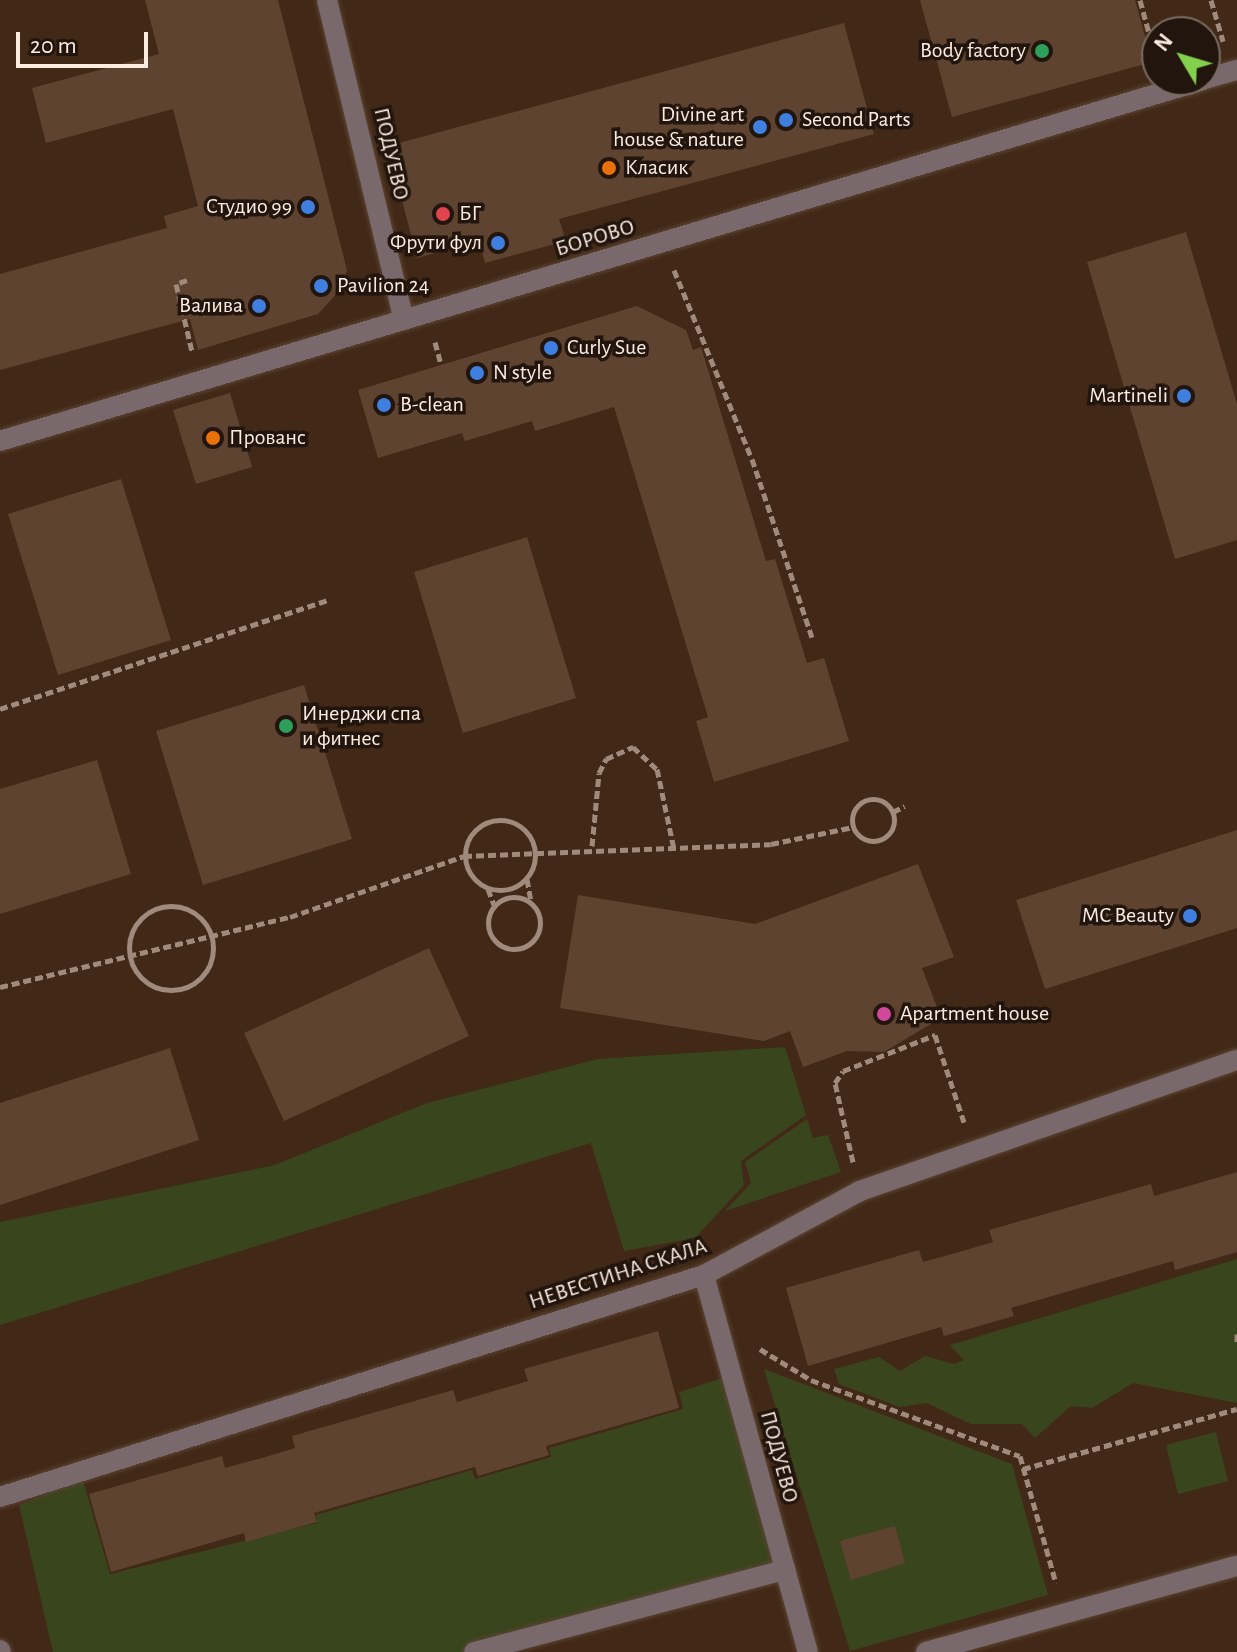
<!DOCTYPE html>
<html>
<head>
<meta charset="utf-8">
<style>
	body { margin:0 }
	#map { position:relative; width:1237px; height:1652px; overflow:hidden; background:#422917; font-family:"Alegreya Sans",sans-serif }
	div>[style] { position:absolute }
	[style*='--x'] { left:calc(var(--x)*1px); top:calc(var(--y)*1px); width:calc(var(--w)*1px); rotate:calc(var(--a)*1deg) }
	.green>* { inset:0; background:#39451d }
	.building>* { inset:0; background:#5e4330 }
	.path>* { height:5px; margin-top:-2.5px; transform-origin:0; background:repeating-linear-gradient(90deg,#9f8a7b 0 8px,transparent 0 12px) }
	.path>.ring { margin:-2.5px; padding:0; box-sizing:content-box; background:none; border:5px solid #9f8a7b; border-radius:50% }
	.roads { filter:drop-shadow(0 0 2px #5c4433) drop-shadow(0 0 2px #5c4433) }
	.minor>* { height:20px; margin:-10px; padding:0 10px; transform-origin:10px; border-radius:10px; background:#79696c }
	.dots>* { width:22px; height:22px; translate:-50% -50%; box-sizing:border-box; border:4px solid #21150d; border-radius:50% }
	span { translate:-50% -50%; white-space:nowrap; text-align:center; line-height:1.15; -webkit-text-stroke:7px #21150d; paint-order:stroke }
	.poi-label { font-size:22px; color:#fcebdf }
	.right { translate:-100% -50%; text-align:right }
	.left { translate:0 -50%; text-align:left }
	.street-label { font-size:22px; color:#fcebdf }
	.north { position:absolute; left:1141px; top:16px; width:80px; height:80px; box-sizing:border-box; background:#21150d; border:2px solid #796b61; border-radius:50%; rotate:308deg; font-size:22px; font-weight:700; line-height:32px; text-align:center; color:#fcebdf }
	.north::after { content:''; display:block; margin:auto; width:28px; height:36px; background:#83d04e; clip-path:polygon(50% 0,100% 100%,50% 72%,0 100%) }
	.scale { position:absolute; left:16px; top:32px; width:132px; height:36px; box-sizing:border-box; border:4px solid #fcebdf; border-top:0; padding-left:10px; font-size:24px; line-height:28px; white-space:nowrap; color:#fcebdf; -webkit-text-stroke:6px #21150d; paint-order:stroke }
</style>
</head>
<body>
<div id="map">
	<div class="green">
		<div style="clip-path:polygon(785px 1047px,806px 1115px,741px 1161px,744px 1185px,695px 1238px,624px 1251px,591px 1143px,0 1325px,0 1222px,275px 1165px,427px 1103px,598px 1059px)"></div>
		<div style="clip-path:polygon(807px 1119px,813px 1138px,828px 1135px,841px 1172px,725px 1211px,751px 1183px,745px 1162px)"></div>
		<div style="clip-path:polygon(1237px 1259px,1237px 1403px,1133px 1383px,1092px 1408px,1071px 1406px,1035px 1438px,1022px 1424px,971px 1424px,927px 1403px,900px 1407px,839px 1384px,834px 1369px,879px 1357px,900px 1371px,925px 1356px,954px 1364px,964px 1360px,950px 1345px)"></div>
		<div style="clip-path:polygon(764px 1369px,1012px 1464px,1048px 1595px,850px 1651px)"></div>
		<div style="clip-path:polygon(729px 1376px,783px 1569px,467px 1652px,53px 1652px,19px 1505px,74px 1483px,83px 1480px,110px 1574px,317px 1523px,316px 1515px,472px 1470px,475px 1479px,551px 1457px,549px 1448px,683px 1409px,679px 1392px)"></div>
		<div style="clip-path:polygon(1216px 1432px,1228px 1481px,1178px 1494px,1166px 1445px)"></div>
	</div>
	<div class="building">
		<div style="clip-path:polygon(145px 0,278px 0,347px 270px,342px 288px,318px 314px,198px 350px,190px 319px,0 370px,0 274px,167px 228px,164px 216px,198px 206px,173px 109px,46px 143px,32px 88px,159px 54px)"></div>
		<div style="clip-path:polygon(920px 0,1135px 0,1152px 62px,952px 117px)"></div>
		<div style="clip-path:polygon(844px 23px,874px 134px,559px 219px,566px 241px,485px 263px,479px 241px,417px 258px,388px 146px)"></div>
		<div style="clip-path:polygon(1186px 232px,1237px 404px,1237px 540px,1175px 559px,1087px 262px)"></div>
		<div style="clip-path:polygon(637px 306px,686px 330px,693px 350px,701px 347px,766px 561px,775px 559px,807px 663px,824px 658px,849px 741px,714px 782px,696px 721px,708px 717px,614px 407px,535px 431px,532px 421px,465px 441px,462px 433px,378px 458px,358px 390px)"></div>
		<div style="clip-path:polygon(230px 393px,252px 467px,196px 484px,173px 410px)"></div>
		<div style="clip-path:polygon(121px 479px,171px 640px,58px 675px,8px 514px)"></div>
		<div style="clip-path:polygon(527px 537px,576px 698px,463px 733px,414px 572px)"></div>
		<div style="clip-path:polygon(304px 685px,352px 839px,203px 885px,156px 731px)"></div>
		<div style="clip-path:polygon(97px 760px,131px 874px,0 914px,0 789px)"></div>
		<div style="clip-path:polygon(1237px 830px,1237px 928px,1045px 989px,1016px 900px)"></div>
		<div style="clip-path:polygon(918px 864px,954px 957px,922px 968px,941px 1018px,884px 1052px,847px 1051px,803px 1067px,790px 1031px,764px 1041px,560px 1008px,578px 895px,755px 924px)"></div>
		<div style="clip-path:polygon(429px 948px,469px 1036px,284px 1121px,244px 1033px)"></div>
		<div style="clip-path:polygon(170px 1048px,199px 1140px,0 1205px,0 1103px)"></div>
		<div style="clip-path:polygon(1237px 1172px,1237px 1252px,1175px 1270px,1173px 1261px,1011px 1308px,1014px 1316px,944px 1336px,941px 1327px,808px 1366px,786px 1288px,919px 1250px,923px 1262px,959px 1252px,993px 1242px,989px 1230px,1151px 1184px,1154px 1196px)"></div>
		<div style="clip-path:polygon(658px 1331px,679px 1408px,546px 1446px,549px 1455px,478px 1476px,475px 1467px,314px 1513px,317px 1522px,246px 1542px,244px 1533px,111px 1572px,89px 1494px,222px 1456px,225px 1468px,262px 1458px,295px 1448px,292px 1436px,453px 1390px,457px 1402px,528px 1381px,524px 1369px)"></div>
		<div style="clip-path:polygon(895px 1526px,905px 1563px,851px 1580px,840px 1541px)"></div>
	</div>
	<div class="path">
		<div style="--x:1140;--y:0;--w:64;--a:74.7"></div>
		<div style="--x:1211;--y:0;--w:43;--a:73.7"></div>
		<div style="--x:674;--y:270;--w:204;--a:67.6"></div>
		<div style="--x:752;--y:459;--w:188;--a:71.4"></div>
		<div style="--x:187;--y:280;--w:12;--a:160"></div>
		<div style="--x:176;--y:284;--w:69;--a:76.6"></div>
		<div style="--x:435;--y:342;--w:24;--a:75"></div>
		<div style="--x:0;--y:709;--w:346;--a:-18.4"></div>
		<div class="ring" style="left:852px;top:799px;width:37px;height:37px"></div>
		<div style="--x:893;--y:812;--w:13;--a:-27"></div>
		<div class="ring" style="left:465px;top:820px;width:65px;height:65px"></div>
		<div style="--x:592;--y:846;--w:73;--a:-84.5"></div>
		<div style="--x:599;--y:773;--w:16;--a:-63"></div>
		<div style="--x:606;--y:759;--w:30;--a:-24"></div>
		<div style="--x:633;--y:747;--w:33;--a:43"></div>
		<div style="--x:657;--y:769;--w:82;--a:78"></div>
		<div style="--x:527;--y:879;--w:23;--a:80"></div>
		<div style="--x:488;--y:889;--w:17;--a:69"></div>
		<div class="ring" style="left:488px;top:897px;width:47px;height:47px"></div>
		<div class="ring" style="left:129px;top:906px;width:79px;height:79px"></div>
		<div style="--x:0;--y:987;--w:298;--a:-13.6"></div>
		<div style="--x:290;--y:917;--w:184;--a:-19.3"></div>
		<div style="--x:464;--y:856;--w:307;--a:-2.2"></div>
		<div style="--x:771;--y:844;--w:84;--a:-11.7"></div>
		<div style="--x:853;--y:1162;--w:81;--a:-102.8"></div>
		<div style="--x:835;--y:1083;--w:14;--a:-56"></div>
		<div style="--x:843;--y:1071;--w:99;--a:-21.4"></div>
		<div style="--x:935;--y:1035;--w:92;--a:71.6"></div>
		<div style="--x:1237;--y:1334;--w:8;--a:90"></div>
		<div style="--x:760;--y:1349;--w:60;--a:31.3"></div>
		<div style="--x:811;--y:1380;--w:222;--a:20"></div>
		<div style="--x:1020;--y:1456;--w:132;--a:74.2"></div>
		<div style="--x:1023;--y:1469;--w:222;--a:-15.7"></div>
	</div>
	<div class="roads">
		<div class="minor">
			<div style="--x:327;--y:0;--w:329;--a:76.5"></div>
			<div style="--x:1205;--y:79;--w:33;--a:-16"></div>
			<div style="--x:0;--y:441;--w:1256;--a:-16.7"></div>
			<div style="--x:704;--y:1275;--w:391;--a:74.6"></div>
			<div style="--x:0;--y:1497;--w:738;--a:-17.5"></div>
			<div style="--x:704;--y:1275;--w:177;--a:-28.3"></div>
			<div style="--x:860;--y:1191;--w:399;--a:-19.2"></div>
			<div style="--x:0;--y:1650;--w:2;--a:63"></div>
			<div style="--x:474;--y:1652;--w:322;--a:-14.8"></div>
			<div style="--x:926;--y:1652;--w:323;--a:-15.5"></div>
		</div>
	</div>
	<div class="dots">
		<div style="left:1042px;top:51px;background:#2e9e5b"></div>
		<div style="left:786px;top:120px;background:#3f7fe0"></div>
		<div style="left:760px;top:127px;background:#3f7fe0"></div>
		<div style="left:609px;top:168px;background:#e8710a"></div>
		<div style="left:308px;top:207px;background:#3f7fe0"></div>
		<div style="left:443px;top:214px;background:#e0444e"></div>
		<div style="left:498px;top:243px;background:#3f7fe0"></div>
		<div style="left:321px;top:286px;background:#3f7fe0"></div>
		<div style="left:259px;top:306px;background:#3f7fe0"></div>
		<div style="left:551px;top:348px;background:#3f7fe0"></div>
		<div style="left:477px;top:373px;background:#3f7fe0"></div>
		<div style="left:1184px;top:396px;background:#3f7fe0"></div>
		<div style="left:384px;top:405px;background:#3f7fe0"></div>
		<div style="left:213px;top:438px;background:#e8710a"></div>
		<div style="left:286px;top:726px;background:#2e9e5b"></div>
		<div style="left:1190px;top:916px;background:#3f7fe0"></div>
		<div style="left:884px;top:1014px;background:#d1479c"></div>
	</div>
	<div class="poi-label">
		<span class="right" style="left:1026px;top:51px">Body factory</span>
		<span class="right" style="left:744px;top:127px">Divine art<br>house &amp; nature</span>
		<span class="left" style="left:802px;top:120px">Second Parts</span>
		<span class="left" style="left:625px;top:168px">Класик</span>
		<span class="right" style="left:292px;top:207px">Студио 99</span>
		<span class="left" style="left:459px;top:214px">БГ</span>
		<span class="right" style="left:482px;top:243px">Фрути фул</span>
		<span class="left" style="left:337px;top:286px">Pavilion 24</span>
		<span class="right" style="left:243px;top:306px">Валива</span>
		<span class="left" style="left:567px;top:348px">Curly Sue</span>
		<span class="left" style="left:493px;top:373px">N style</span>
		<span class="right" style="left:1168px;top:396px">Martineli</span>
		<span class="left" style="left:400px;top:405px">B-clean</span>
		<span class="left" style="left:229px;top:438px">Прованс</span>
		<span class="left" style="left:302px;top:726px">Инерджи спа<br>и фитнес</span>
		<span class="right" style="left:1174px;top:916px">MC Beauty</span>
		<span class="left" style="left:900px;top:1014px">Apartment house</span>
	</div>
	<div class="street-label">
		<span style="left:391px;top:154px;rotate:77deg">ПОДУЕВО</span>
		<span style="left:595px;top:238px;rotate:-17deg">БОРОВО</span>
		<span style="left:618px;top:1274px;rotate:-18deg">НЕВЕСТИНА СКАЛА</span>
		<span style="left:779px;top:1457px;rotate:75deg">ПОДУЕВО</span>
	</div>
	<div class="north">N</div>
	<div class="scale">20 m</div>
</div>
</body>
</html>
